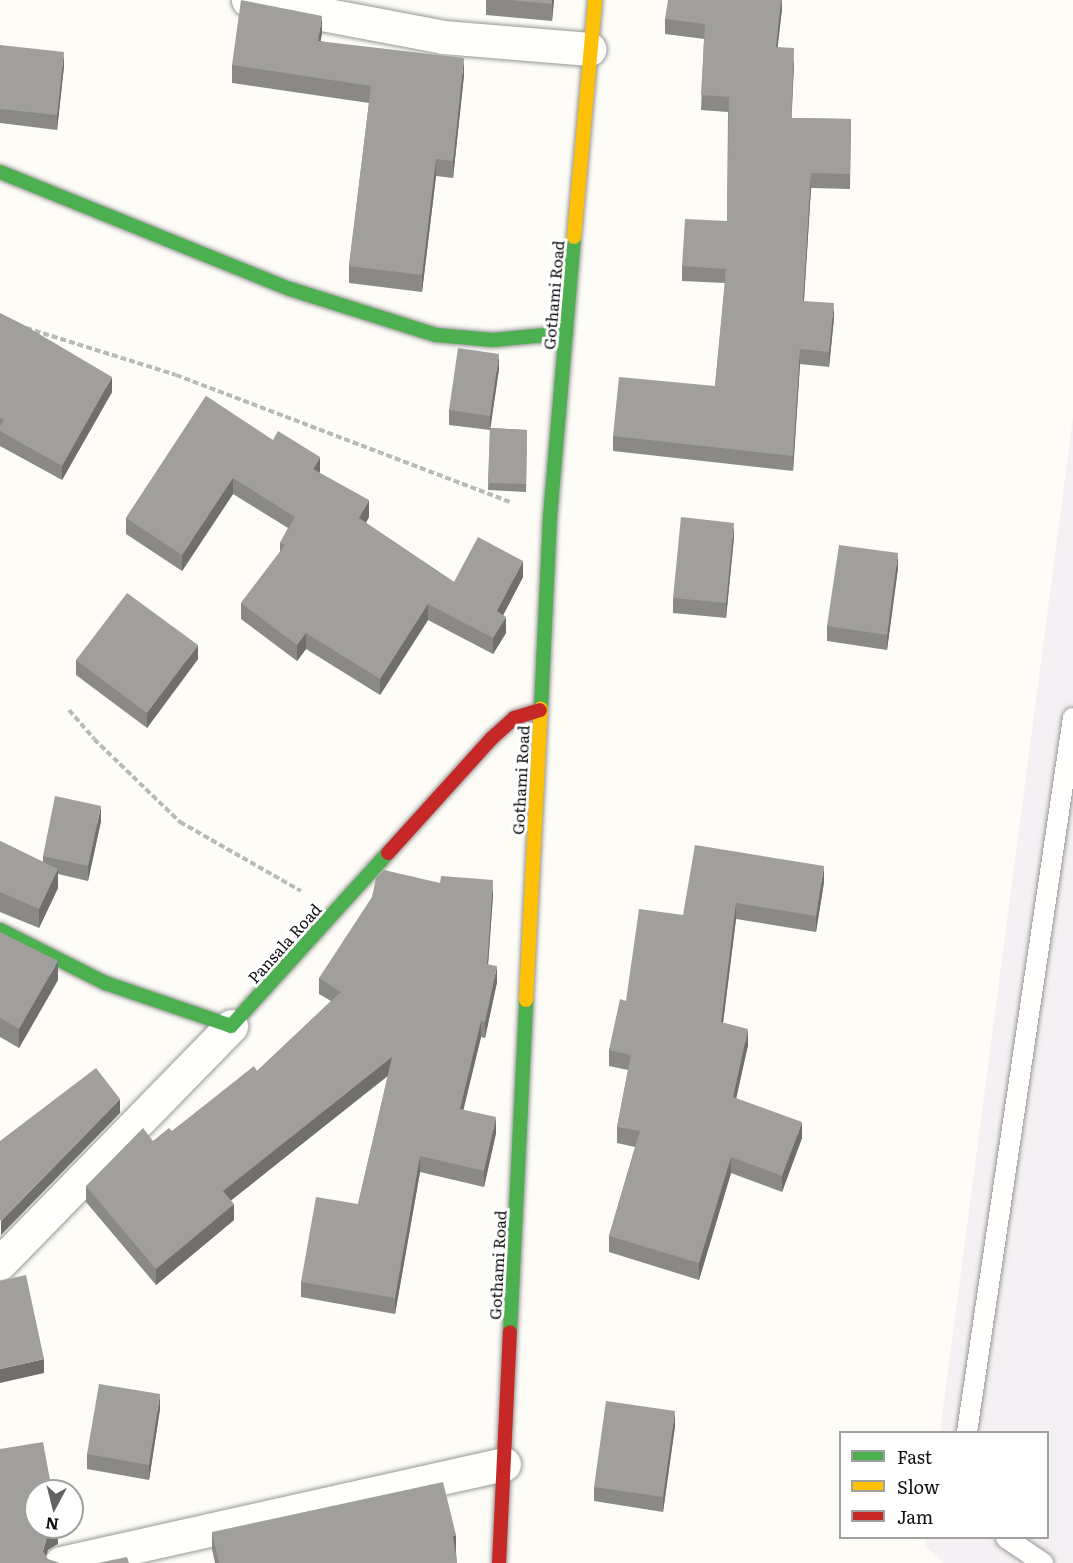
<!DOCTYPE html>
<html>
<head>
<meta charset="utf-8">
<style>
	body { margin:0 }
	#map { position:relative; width:1073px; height:1563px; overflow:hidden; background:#fdfcf7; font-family:Literata,serif }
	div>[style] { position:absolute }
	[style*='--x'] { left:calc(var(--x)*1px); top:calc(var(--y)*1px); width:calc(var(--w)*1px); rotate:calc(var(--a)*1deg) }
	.industrial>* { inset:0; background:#f5f0f3 }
	.path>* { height:4px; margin-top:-2px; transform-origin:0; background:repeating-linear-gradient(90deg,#b9b9b8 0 6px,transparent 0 9px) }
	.roads { filter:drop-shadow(0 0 2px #979795) drop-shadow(0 0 2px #979795) }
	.lane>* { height:20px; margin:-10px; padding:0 10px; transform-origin:10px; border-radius:10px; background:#fffffe }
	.street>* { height:33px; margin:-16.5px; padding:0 16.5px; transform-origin:16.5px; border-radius:16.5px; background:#fffffe }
	.fast>* { height:14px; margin:-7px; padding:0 7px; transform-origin:7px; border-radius:7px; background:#4caf50 }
	.slow>* { height:14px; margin:-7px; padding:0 7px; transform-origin:7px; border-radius:7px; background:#ffc107 }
	.jam>* { height:14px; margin:-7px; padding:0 7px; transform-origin:7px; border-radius:7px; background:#c62828 }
	.wall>* { inset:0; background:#8a8986 }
	.shaded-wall>* { inset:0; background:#716f6d }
	.building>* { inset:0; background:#a19f9c }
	span { translate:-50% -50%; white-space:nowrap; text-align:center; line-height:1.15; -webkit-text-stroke:6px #fff; paint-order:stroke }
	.street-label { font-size:16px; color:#111 }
	.legend { position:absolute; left:839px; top:1431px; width:210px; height:108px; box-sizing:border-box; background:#fff; border:2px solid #a0a0a0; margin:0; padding:8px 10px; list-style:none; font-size:18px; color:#111 }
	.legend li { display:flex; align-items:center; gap:12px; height:30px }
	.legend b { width:30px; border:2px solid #a0a0a0 }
	.north { position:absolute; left:24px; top:1479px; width:60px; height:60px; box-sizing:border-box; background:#fff; border:2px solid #a0a0a0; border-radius:50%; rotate:187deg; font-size:16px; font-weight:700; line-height:24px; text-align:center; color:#111 }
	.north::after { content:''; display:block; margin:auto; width:21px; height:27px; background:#646362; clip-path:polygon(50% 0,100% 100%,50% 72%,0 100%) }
</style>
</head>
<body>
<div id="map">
	<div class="industrial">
		<div style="clip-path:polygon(1073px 418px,1073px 1563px,944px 1563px,925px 1546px,926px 1538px,1048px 1538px,1048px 1432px,940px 1432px)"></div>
	</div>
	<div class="path">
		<div style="--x:26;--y:328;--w:157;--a:17.4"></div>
		<div style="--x:176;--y:375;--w:357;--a:20.8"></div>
		<div style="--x:69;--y:710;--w:38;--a:49"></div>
		<div style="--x:94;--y:739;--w:120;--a:44"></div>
		<div style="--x:180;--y:822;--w:139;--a:29.7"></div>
	</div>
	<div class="roads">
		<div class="lane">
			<div style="--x:967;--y:1432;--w:722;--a:-81.56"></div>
			<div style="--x:1006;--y:1538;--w:45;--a:34"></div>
		</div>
		<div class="street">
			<div style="--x:248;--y:0;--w:198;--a:10.7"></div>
			<div style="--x:443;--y:37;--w:147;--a:4.7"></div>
			<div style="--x:0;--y:1263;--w:331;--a:-45.7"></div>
			<div style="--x:61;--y:1563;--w:454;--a:-12.6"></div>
		</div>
		<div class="fast">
			<div style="--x:0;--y:172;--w:313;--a:22"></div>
			<div style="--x:290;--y:289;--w:153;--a:17.5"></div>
			<div style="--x:436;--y:335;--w:57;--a:5"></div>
			<div style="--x:493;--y:340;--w:73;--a:-5.5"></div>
			<div style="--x:541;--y:708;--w:191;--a:-87.3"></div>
			<div style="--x:550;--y:517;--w:281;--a:-85.1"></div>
			<div style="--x:0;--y:930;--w:118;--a:26.8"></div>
			<div style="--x:105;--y:983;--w:133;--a:18.8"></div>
			<div style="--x:231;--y:1026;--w:234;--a:-47.8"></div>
			<div style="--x:510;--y:1332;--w:332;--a:-87.2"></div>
		</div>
		<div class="slow">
			<div style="--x:574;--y:237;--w:238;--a:-84.9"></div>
			<div style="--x:526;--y:1000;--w:292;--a:-87.1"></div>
		</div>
		<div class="jam">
			<div style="--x:388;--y:853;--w:155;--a:-47.9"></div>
			<div style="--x:492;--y:738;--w:30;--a:-42"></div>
			<div style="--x:514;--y:718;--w:27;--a:-17"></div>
			<div style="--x:499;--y:1563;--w:231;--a:-87.3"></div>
		</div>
	</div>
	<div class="wall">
		<div style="clip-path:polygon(486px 0,554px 0,552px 21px,486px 15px)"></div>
		<div style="clip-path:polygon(782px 0,782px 9px,777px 47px,794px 63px,791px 118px,851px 119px,850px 189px,811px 188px,804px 301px,834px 318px,829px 367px,800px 364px,793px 471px,613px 451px,613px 436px,715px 386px,725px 283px,682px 281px,682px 266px,727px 221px,728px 112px,701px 110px,704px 39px,665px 34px,665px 19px)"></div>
		<div style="clip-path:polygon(322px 33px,320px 41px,464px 75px,453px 178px,436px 176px,422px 292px,349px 283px,349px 266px,369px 103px,232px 83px,232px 65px)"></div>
		<div style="clip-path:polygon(0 45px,64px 66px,57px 130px,0 123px)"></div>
		<div style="clip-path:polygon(0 313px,112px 392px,62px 480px,0 446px)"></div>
		<div style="clip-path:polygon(499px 369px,490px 428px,527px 430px,526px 492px,488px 490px,490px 430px,449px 425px,449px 410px)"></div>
		<div style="clip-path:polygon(206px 396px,320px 473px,369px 517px,366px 523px,454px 582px,523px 577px,503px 615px,506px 633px,493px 654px,428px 620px,380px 695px,306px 649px,297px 661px,241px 619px,241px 603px,280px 552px,280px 543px,288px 528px,233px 494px,182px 571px,126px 534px,126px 518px)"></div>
		<div style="clip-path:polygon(734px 537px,726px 618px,673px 613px,673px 598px)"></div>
		<div style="clip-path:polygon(898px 568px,887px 650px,827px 641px,827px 626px)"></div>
		<div style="clip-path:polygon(198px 659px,147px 728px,76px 675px,76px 660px)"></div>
		<div style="clip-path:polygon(101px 821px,88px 881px,58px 874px,58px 888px,39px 928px,0 912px,0 841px,43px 862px,43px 856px)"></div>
		<div style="clip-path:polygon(824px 882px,816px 932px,736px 919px,723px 1023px,748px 1045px,736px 1098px,802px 1138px,782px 1192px,731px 1173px,699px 1280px,609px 1252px,609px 1236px,635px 1147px,617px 1143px,617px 1127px,628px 1070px,609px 1066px,609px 1050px,626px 1001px,683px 915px)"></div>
		<div style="clip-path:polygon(493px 895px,488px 965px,497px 982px,485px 1038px,481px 1037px,463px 1110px,496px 1133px,484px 1187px,420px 1172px,395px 1314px,301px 1297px,301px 1282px,358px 1204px,388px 1076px,231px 1200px,234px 1220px,156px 1285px,86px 1202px,86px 1186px,153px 1141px,172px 1131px,257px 1071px,331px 1001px,319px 994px,319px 978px)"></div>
		<div style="clip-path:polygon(0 932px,58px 980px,19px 1048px,0 1037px)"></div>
		<div style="clip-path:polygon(160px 1409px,149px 1480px,87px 1469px,87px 1454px)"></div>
		<div style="clip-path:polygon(675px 1426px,663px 1512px,594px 1501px,594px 1487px)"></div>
		<div style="clip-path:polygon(212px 1532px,456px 1552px,457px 1563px,215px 1563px,212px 1549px)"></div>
	</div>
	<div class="shaded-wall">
		<div style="clip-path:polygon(552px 0,554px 0,552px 21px)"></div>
		<div style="clip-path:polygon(781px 0,782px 9px,776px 62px,776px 47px)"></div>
		<div style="clip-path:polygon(322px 16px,322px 33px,318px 58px,318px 41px)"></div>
		<div style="clip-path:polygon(794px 48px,794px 63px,791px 132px,791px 118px)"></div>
		<div style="clip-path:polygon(64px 52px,64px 66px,57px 130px,57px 115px)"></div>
		<div style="clip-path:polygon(464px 58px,464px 75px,453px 178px,453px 161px)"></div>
		<div style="clip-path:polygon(436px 159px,436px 176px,422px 292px,422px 275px)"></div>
		<div style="clip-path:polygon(811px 173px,811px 188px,803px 315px,803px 301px)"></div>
		<div style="clip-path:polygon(834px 303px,834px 318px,829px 367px,829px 352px)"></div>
		<div style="clip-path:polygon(800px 349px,800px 364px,793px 471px,793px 456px)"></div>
		<div style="clip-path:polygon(499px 354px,499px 369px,490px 431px,490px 416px)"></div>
		<div style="clip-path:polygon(112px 377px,112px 392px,62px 480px,62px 466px)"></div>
		<div style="clip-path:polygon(320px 457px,320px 473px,313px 469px)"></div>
		<div style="clip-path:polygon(233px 478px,233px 494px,182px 571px,182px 555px)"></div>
		<div style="clip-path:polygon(369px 500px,369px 517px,359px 534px,359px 518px)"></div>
		<div style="clip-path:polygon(734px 523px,734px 537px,726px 618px,726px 603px)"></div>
		<div style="clip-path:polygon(898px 553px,898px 568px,887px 650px,887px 635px)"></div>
		<div style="clip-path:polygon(523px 561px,523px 577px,497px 627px,497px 611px)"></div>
		<div style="clip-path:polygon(428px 604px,428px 620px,380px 695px,380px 679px)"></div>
		<div style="clip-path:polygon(506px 617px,506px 633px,493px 654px,493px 638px)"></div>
		<div style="clip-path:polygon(306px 633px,306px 649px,297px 661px,297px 645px)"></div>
		<div style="clip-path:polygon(198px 645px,198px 659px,147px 728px,147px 713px)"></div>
		<div style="clip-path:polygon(101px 806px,101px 821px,88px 881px,88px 866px)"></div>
		<div style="clip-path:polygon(824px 866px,824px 882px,816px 932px,816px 916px)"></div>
		<div style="clip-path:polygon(58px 869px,58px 888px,39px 928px,39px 909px)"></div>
		<div style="clip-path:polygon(493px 880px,493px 895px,487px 980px,487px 964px)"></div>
		<div style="clip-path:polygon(736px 903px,736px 919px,721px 1039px,721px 1022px)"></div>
		<div style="clip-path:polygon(58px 961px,58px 980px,19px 1048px,19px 1029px)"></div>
		<div style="clip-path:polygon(497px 966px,497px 982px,485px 1038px,485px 1022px)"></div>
		<div style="clip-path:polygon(481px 1021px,481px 1037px,460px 1124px,460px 1109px)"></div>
		<div style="clip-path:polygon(748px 1029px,748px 1045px,733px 1113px,733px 1097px)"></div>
		<div style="clip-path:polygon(392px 1057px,392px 1072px,223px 1207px,223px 1191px)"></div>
		<div style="clip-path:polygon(120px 1099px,120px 1113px,1px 1235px,1px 1221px)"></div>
		<div style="clip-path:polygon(496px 1117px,496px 1133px,484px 1187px,484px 1171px)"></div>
		<div style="clip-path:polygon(802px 1122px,802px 1138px,782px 1192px,782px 1176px)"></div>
		<div style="clip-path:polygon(420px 1156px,420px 1172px,395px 1314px,395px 1298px)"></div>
		<div style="clip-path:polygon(731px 1157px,731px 1173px,699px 1280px,699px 1263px)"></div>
		<div style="clip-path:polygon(234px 1204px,234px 1220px,156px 1285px,156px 1269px)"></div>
		<div style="clip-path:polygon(44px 1359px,44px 1373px,0 1383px,0 1369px)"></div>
		<div style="clip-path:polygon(160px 1394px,160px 1409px,149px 1480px,149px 1465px)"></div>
		<div style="clip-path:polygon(675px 1411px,675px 1426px,663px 1512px,663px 1497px)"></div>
		<div style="clip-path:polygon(58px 1528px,58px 1544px,48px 1550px,44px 1563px,43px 1551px,48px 1533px)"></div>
		<div style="clip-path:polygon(456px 1535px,456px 1552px,453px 1553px,453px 1536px)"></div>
	</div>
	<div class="building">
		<div style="clip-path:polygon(241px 0,322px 16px,318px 41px,464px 58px,453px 161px,436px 159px,422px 275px,349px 266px,371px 86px,232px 65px)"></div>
		<div style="clip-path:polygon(510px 0,552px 0,552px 4px)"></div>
		<div style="clip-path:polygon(668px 0,781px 0,776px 47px,794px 48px,791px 118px,851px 119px,850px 174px,811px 173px,803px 301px,834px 303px,829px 352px,800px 349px,793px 456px,613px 436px,619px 377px,715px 386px,726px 269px,682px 266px,685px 219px,727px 221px,729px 97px,701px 95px,705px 24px,665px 19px)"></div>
		<div style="clip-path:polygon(0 45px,64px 52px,57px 115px,0 109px)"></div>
		<div style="clip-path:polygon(0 313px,24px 325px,112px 377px,62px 466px,0 431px,0 426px,4px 420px,0 418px)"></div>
		<div style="clip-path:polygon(458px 348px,499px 354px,490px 416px,449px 410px)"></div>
		<div style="clip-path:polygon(206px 396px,273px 440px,278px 431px,320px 457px,313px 469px,369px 500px,359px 518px,454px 582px,478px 537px,523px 561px,497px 611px,506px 617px,493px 638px,428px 604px,380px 679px,306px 633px,297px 645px,241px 603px,285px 545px,280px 543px,295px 517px,233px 478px,182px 555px,126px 518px)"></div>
		<div style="clip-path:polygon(490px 428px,527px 430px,526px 484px,488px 483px)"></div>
		<div style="clip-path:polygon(681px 517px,734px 523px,726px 603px,673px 598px)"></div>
		<div style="clip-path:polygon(839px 545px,898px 553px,887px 635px,827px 626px)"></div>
		<div style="clip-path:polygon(127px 593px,198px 645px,147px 713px,76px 660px)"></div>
		<div style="clip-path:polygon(55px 796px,101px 806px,88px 866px,43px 856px)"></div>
		<div style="clip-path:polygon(0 841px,58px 869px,39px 909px,0 892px)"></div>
		<div style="clip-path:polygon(695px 845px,824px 866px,816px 916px,736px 903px,721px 1022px,748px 1029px,733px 1097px,802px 1122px,782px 1176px,731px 1157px,699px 1263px,609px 1236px,640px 1131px,617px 1127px,631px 1055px,609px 1050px,620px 999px,626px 1001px,639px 909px,683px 915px)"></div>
		<div style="clip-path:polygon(384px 870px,440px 883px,441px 876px,493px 880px,487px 964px,497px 966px,485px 1022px,481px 1021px,460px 1109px,496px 1117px,484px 1171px,420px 1156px,395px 1298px,301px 1282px,316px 1197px,358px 1204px,392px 1057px,223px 1191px,234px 1204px,156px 1269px,86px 1186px,143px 1128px,153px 1141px,169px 1128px,172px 1131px,254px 1066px,257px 1071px,341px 992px,319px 978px,372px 897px,376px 878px)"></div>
		<div style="clip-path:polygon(0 932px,58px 961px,19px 1029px,0 1018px)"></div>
		<div style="clip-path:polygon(96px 1068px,120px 1099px,1px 1221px,0 1220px,0 1141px)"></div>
		<div style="clip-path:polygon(26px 1275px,44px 1359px,0 1369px,0 1281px)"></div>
		<div style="clip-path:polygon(99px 1384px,160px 1394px,149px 1465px,87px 1454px)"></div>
		<div style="clip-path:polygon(606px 1401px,675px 1411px,663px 1497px,594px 1487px)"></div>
		<div style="clip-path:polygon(43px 1442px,52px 1491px,36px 1491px,36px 1527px,58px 1527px,48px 1533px,43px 1551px,48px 1559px,60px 1563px,0 1563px,0 1449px)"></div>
		<div style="clip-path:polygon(443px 1482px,456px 1535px,453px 1536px,457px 1563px,219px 1563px,212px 1532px)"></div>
		<div style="clip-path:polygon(127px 1557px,129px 1563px,98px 1563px)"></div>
	</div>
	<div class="street-label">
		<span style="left:553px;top:295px;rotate:-85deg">Gothami Road</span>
		<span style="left:520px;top:780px;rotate:-87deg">Gothami Road</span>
		<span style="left:284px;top:943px;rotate:-48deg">Pansala Road</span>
		<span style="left:497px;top:1265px;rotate:-87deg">Gothami Road</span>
	</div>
	<ul class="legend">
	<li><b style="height:8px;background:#4caf50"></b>Fast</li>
	<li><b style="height:8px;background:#ffc107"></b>Slow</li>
	<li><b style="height:8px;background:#c62828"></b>Jam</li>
	</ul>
	<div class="north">N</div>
</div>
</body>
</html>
